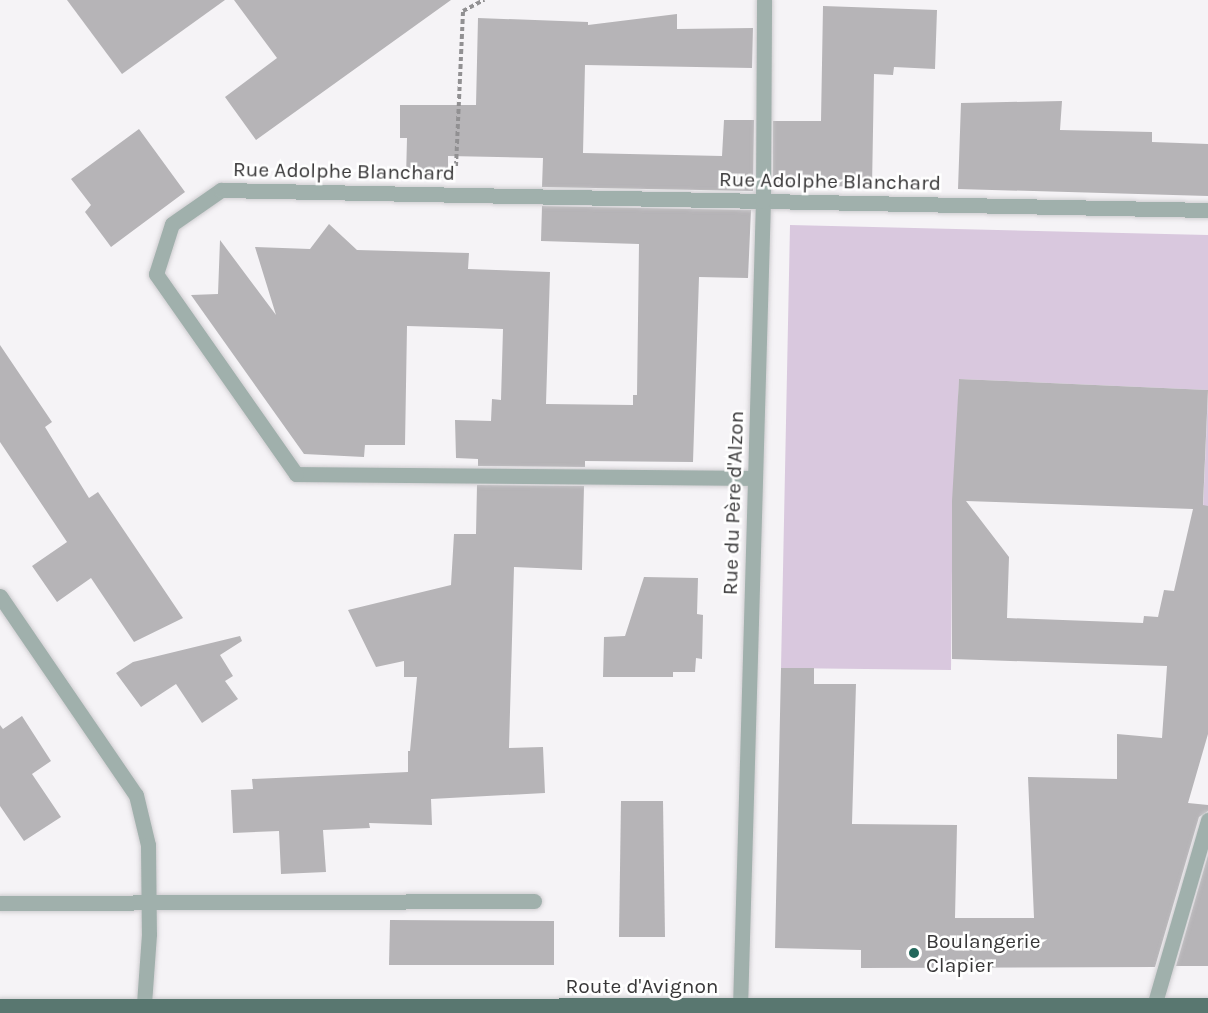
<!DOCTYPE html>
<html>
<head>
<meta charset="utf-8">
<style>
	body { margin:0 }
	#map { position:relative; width:1208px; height:1013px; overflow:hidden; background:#f5f3f6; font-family:Karla,sans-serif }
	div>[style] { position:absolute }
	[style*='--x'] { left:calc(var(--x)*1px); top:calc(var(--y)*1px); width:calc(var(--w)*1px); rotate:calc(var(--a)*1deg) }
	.green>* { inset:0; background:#d9c8de }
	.building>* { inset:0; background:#b6b4b7 }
	.path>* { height:4px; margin-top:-2px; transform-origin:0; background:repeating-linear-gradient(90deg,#919092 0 4.5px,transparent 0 7.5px) }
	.roads { filter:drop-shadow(0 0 2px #cfcdd0) drop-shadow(0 0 2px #cfcdd0) }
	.minor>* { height:15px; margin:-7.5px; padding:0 7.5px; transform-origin:7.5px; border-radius:7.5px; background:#a0b0ac }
	.major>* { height:15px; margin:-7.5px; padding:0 7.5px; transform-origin:7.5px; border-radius:7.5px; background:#597770 }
	.dots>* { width:16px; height:16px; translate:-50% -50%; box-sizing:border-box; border:3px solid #fff; border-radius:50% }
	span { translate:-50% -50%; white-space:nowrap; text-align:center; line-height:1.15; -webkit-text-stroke:5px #fff; paint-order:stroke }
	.street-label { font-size:21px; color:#383738 }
	.poi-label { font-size:21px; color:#383738 }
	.left { translate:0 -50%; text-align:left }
</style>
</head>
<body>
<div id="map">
	<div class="green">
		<div style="clip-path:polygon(790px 225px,1208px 235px,1208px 390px,959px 379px,952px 569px,951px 670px,781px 668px)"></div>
		<div style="clip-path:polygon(1208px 394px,1208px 511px,1203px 509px)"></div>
	</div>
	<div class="building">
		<div style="clip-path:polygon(67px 0,225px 0,122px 74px)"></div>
		<div style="clip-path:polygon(234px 0,451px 0,256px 140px,225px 97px,277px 58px)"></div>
		<div style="clip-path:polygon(823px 6px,937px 10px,935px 69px,894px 67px,893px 75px,874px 74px,872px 187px,773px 185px,773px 121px,821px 121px)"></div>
		<div style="clip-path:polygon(677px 14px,677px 29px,753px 28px,752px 68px,585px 65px,583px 153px,722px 156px,724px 120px,754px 120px,753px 191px,542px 187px,543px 158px,448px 156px,448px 178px,406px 178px,407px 138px,400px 138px,400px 105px,476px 105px,478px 18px,588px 22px,588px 25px)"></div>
		<div style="clip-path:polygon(1062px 101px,1060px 130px,1152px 132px,1152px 142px,1208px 144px,1208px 196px,958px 189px,961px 103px)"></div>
		<div style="clip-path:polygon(139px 129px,185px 192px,111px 247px,85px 212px,91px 205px,71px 179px)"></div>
		<div style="clip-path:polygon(542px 206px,751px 210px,748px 278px,699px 277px,693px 462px,585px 461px,585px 467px,478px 466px,478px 459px,456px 458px,455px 420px,491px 421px,492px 399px,501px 400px,503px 329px,476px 328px,407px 326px,405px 445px,365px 445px,364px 457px,304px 454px,191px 295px,218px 294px,220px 240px,276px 315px,255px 247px,310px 249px,329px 224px,357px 250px,469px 253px,468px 269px,550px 272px,546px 404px,633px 405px,633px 395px,637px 395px,639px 244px,541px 241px)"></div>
		<div style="clip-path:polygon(0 345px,52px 422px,45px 427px,89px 498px,98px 492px,183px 618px,134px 642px,91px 578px,57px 602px,32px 566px,67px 542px,0 442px)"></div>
		<div style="clip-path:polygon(evenodd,959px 379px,1208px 390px,1203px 505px,1208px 506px,1208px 734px,1188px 803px,1208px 805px,1208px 811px,1199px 817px,1155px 967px,861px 968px,861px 950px,775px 948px,781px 668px,814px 668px,814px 684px,856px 684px,852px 824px,957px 825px,955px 918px,1034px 918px,1028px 777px,1117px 779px,1117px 734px,1162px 738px,1167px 666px,952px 659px,952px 501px,959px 379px,966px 501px,1193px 509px,1174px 591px,1164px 590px,1158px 617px,1144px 616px,1143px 623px,1007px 618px,1009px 557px,966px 501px)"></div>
		<div style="clip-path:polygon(477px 485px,584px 486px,582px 570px,514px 567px,509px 748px,543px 747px,545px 793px,431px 799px,432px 825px,369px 823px,370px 828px,323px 830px,326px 872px,281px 874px,279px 831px,233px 833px,231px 790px,253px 789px,252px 779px,408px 772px,408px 751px,410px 751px,417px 677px,404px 677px,404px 661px,376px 667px,348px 610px,451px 585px,454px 534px,476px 534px)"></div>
		<div style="clip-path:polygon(644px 577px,698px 578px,697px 614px,703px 615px,702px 659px,696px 658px,695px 672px,673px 672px,673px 677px,603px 677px,604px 637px,625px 636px)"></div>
		<div style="clip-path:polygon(240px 636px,242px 641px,220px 655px,233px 676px,225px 681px,238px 699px,202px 723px,176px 684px,141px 707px,116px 673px,133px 662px)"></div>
		<div style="clip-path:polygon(22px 716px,51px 761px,32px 774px,61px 817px,24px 841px,0 806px,0 725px,3px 729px)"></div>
		<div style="clip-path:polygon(621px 801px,663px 801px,665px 937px,619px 937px)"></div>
		<div style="clip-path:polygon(1208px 855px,1208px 966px,1176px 966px)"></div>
		<div style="clip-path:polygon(390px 920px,554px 921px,554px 965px,389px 965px)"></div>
	</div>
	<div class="path">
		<div style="--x:456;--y:166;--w:155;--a:-87.4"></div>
		<div style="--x:463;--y:11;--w:24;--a:-28"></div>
	</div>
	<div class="roads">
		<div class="minor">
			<div style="--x:754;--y:478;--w:458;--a:-179.5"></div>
			<div style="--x:296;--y:474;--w:244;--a:-125"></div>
			<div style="--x:156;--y:274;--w:52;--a:-72.3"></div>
			<div style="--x:172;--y:224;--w:60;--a:-34.8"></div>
			<div style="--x:221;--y:190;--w:987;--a:1.16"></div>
			<div style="--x:0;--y:596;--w:241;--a:55.7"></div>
			<div style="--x:136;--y:795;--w:51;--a:76.5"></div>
			<div style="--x:148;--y:845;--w:89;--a:89.4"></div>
			<div style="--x:149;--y:934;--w:70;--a:94.1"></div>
			<div style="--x:0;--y:903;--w:534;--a:-0.21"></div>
			<div style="--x:1154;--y:1006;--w:194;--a:-73.8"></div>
			<div style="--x:740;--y:1008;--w:807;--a:-88.37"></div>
			<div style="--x:763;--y:201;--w:201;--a:-89.7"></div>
		</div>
		<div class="major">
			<div style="--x:0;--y:1006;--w:1208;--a:-0.05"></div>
		</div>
	</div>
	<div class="dots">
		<div style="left:914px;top:953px;background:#22675b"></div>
	</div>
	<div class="street-label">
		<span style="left:344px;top:171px;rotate:1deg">Rue Adolphe Blanchard</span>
		<span style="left:830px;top:181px;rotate:1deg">Rue Adolphe Blanchard</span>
		<span style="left:733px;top:503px;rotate:-88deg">Rue du Père d'Alzon</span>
		<span style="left:642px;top:986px">Route d'Avignon</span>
	</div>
	<div class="poi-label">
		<span class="left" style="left:926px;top:953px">Boulangerie<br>Clapier</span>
	</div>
</div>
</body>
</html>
